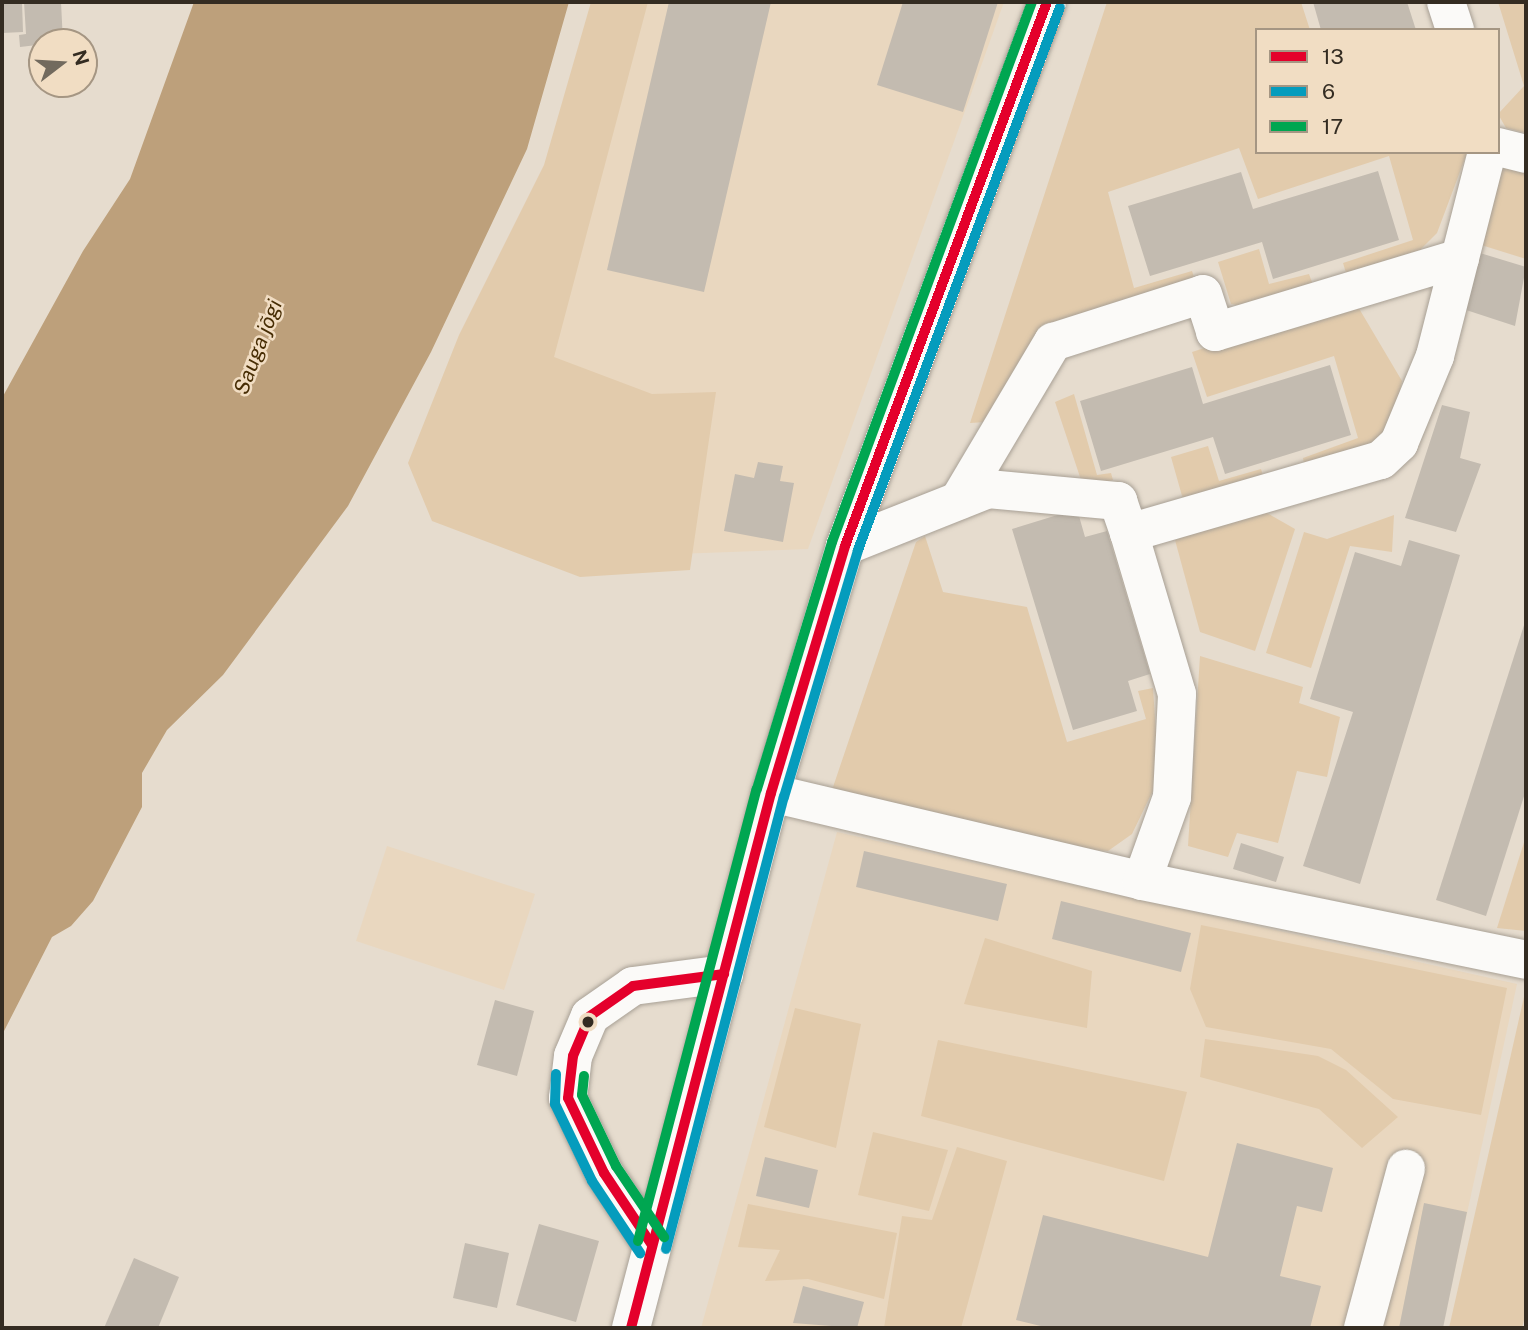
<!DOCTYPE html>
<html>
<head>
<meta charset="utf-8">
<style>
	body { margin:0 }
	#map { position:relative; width:1528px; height:1330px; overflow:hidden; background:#e6dcce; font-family:"Public Sans",sans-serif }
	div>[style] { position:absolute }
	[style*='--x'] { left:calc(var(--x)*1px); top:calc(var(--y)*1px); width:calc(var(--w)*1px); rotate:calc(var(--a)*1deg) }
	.built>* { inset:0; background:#e9d7bf }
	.green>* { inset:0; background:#e2cbac }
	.water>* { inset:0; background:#bda07b }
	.building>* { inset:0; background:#c3bbb0 }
	.roads { filter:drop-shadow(0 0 2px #a8a095) drop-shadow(0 0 2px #a8a095) }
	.minor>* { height:38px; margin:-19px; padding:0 19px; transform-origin:19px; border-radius:19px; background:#fbfaf8 }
	.bus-1>* { height:10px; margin:-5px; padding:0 5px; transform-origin:5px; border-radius:5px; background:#e4002b }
	.bus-2>* { height:10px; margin:-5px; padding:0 5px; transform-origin:5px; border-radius:5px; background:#059cbd }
	.bus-3>* { height:10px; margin:-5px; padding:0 5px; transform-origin:5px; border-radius:5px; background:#00a651 }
	.dots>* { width:19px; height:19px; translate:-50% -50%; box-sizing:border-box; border:4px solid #f1ddc3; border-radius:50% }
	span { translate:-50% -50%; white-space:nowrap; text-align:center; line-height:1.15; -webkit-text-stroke:5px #f1ddc3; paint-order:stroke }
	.water-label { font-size:21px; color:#472d04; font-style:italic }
	.frame { position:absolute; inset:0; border:4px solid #342c22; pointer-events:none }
	.legend { position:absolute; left:1255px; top:28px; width:245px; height:126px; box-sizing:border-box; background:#f1ddc3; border:2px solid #a59683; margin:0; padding:9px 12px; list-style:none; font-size:21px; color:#342c22 }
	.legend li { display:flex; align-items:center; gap:14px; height:35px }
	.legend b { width:35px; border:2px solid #a59683 }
	.north { position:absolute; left:28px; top:28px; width:70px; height:70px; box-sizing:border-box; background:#f1ddc3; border:2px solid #a59683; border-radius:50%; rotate:73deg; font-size:19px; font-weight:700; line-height:28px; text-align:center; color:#342c22 }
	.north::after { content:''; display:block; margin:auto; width:24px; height:32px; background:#726a5e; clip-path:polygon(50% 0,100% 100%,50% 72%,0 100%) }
</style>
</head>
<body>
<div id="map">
	<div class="built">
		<div style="clip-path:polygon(618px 2px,1004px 2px,808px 549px,595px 557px,417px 464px)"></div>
		<div style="clip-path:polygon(837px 832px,1517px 984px,1442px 1328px,701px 1328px)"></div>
		<div style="clip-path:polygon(387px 846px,535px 894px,504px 990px,356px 941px)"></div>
	</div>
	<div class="green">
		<div style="clip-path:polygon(591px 2px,648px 2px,554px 357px,652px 394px,716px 392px,690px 570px,580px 577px,432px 521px,408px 463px,459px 335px,544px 165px)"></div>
		<div style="clip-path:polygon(1107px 2px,1301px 2px,1310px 30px,1257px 30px,1257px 152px,1467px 153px,1437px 233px,1420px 250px,1346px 273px,1343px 263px,1413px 240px,1389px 156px,1258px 199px,1239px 148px,1108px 192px,1134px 288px,1192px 271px,1195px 280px,1051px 330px,986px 422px,970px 423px)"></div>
		<div style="clip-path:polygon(1498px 2px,1526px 2px,1526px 133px,1506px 128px,1498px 114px,1524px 86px)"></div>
		<div style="clip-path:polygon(1506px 167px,1526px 168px,1526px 259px,1478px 244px,1497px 175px)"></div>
		<div style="clip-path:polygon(1259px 249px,1269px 284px,1309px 274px,1313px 285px,1249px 307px,1231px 304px,1218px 262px)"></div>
		<div style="clip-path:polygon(1354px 300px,1402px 381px,1392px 432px,1373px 448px,1305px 470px,1303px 458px,1358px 438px,1334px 356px,1207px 397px,1192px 352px)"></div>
		<div style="clip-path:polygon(1074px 394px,1097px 475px,1111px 473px,1113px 480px,1094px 485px,1081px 480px,1055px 402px)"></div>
		<div style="clip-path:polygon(1208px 446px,1219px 481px,1261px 469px,1266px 485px,1186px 510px,1171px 457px)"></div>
		<div style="clip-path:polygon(1260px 509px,1295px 529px,1255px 651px,1200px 632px,1175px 540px)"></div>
		<div style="clip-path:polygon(1394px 515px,1392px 552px,1350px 546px,1311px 668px,1266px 653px,1304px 532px,1327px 539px)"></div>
		<div style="clip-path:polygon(925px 536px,943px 592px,1027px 607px,1067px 742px,1146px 719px,1138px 691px,1153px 688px,1159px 778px,1132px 834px,1108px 851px,1066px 848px,832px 790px,916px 542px)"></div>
		<div style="clip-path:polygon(1200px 656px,1303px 687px,1299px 703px,1340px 717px,1327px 777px,1297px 771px,1278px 843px,1237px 833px,1228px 857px,1188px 846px)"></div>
		<div style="clip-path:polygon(1526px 836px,1526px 931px,1497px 928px)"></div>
		<div style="clip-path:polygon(1201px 925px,1507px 988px,1481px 1115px,1393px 1099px,1331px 1049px,1206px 1027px,1190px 989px)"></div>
		<div style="clip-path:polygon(985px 938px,1092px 971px,1087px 1028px,964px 1004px)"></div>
		<div style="clip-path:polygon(1526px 988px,1526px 1312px,1522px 1328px,1449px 1328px)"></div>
		<div style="clip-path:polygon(795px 1008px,861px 1024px,836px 1148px,764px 1127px)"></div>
		<div style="clip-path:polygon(1205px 1039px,1318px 1056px,1346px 1070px,1398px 1117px,1362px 1148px,1319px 1109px,1200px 1077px)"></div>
		<div style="clip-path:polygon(938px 1040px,1187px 1092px,1164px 1181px,921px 1116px)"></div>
		<div style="clip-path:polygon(873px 1132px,948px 1150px,929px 1211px,858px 1195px)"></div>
		<div style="clip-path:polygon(957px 1147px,1007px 1161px,961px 1328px,884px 1328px,902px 1216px,932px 1220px)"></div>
		<div style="clip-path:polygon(748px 1204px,897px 1233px,884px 1299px,808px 1279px,765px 1281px,780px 1250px,738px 1247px)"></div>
	</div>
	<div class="water">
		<div style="clip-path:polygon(194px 2px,569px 2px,527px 149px,431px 352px,348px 506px,223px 675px,167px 730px,142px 773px,142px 807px,93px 901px,71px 926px,52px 937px,2px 1035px,2px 398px,83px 251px,130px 179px)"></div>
	</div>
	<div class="building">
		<div style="clip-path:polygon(2px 2px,22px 2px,23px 32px,2px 33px)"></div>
		<div style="clip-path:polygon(24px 2px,61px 2px,63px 42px,20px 47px,19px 35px,26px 34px)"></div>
		<div style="clip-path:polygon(669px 2px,771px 2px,704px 292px,607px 270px)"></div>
		<div style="clip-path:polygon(903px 2px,998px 2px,963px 112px,877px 85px)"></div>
		<div style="clip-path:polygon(1313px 2px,1407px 2px,1416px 30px,1321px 30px)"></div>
		<div style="clip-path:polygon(1378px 171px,1399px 240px,1273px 279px,1262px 242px,1150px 276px,1128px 206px,1241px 172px,1253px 209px)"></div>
		<div style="clip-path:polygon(1480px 253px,1526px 267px,1515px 326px,1463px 309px)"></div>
		<div style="clip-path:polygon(1330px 365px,1351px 435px,1225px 474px,1213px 437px,1101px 471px,1080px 401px,1192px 367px,1203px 404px)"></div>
		<div style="clip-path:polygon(1442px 405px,1470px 412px,1460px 458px,1481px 464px,1456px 532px,1405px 518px)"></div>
		<div style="clip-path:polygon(758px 462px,783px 466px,780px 481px,794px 483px,783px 542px,724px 531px,735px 474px,754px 478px)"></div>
		<div style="clip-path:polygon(1077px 509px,1085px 537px,1107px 531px,1150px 674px,1128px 681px,1137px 711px,1073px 730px,1012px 529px)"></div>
		<div style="clip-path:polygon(1409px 540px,1460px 555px,1360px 884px,1303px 866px,1353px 712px,1310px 699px,1355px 552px,1401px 566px)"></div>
		<div style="clip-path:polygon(1526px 619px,1526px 790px,1486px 916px,1436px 900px)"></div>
		<div style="clip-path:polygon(1241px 843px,1284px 857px,1276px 882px,1233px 869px)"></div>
		<div style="clip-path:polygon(864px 851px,1007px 884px,998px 921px,856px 887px)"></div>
		<div style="clip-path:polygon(1061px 901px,1191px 933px,1181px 972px,1052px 939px)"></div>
		<div style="clip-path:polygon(495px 1000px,534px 1011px,517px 1076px,477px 1065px)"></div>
		<div style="clip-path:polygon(1237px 1143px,1333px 1168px,1322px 1212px,1297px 1206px,1280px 1276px,1321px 1286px,1310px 1328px,1049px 1328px,1016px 1320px,1043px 1215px,1208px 1257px)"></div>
		<div style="clip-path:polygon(765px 1157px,818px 1170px,809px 1208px,756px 1196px)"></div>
		<div style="clip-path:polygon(1424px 1203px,1467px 1212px,1443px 1328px,1399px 1328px)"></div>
		<div style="clip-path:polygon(539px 1224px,599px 1241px,576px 1322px,516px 1305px)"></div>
		<div style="clip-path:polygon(465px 1243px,509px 1253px,497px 1308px,453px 1298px)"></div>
		<div style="clip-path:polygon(134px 1258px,179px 1277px,158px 1328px,104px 1328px)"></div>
		<div style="clip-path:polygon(803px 1286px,864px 1302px,857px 1328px,793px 1323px)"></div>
	</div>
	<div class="roads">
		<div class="minor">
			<div style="--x:1446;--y:2;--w:29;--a:72"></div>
			<div style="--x:1498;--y:147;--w:29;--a:14"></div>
			<div style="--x:959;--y:500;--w:184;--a:-59.3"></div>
			<div style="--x:1053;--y:342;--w:157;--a:-17.7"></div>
			<div style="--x:1203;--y:294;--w:40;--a:72"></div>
			<div style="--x:1215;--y:332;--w:256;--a:-16.8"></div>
			<div style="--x:845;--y:546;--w:154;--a:-21.7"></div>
			<div style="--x:988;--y:489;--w:131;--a:5.3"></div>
			<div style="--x:1118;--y:501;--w:34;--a:71"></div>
			<div style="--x:771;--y:793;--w:381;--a:13.3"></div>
			<div style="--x:1142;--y:881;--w:392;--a:11.6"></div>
			<div style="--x:1142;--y:881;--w:89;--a:-70.3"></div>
			<div style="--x:1172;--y:797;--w:103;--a:-87.2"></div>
			<div style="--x:1177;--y:694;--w:168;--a:-106.6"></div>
			<div style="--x:1129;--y:533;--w:262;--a:-16.2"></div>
			<div style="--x:1381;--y:460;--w:25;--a:-43"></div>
			<div style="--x:1399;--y:443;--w:94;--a:-67.5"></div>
			<div style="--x:1435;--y:356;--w:211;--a:-75.7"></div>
			<div style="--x:652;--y:1245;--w:87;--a:-123.7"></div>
			<div style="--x:604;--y:1173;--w:83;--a:-115.6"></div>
			<div style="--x:568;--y:1098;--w:42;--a:-83.2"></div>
			<div style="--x:573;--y:1056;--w:43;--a:-67"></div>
			<div style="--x:590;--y:1016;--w:52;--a:-34.9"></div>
			<div style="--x:633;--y:986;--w:92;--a:-7.5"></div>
			<div style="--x:631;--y:1328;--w:553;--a:-75.34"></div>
			<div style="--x:771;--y:793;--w:258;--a:-73.3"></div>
			<div style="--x:845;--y:546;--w:580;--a:-69.63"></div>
			<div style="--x:1363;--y:1328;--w:165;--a:-74.9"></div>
		</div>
	</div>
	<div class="bus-1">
		<div style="--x:652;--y:1245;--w:87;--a:-123.7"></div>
		<div style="--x:604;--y:1173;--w:83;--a:-115.6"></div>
		<div style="--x:568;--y:1098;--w:42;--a:-83.2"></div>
		<div style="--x:573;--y:1056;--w:43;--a:-67"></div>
		<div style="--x:590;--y:1016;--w:52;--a:-34.9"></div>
		<div style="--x:633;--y:986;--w:92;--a:-7.5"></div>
		<div style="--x:631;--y:1328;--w:553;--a:-75.34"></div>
		<div style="--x:771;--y:793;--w:258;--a:-73.3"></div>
		<div style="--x:845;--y:546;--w:580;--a:-69.63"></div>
	</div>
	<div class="bus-2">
		<div style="--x:556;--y:1074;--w:30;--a:92"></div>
		<div style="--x:555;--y:1104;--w:85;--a:64.3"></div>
		<div style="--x:592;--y:1181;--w:87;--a:56.3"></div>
		<div style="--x:666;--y:1249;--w:467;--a:-75.4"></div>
		<div style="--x:784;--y:797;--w:258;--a:-73.3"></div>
		<div style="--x:858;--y:550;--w:579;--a:-69.59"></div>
	</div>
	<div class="bus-3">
		<div style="--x:584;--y:1076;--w:19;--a:96"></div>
		<div style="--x:582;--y:1095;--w:79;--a:64.4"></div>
		<div style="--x:616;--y:1166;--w:86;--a:55.9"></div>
		<div style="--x:638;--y:1241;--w:467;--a:-75.3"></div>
		<div style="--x:757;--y:789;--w:258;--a:-73.1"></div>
		<div style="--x:832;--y:542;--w:576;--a:-69.68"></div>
	</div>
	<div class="dots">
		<div style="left:588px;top:1022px;background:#342c22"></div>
	</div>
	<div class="water-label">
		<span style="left:258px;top:347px;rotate:-69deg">Sauga jõgi</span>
	</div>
	<div class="frame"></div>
	<ul class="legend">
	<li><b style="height:9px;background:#e4002b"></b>13</li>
	<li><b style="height:9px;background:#059cbd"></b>6</li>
	<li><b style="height:9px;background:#00a651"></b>17</li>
	</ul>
	<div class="north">N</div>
</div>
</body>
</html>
